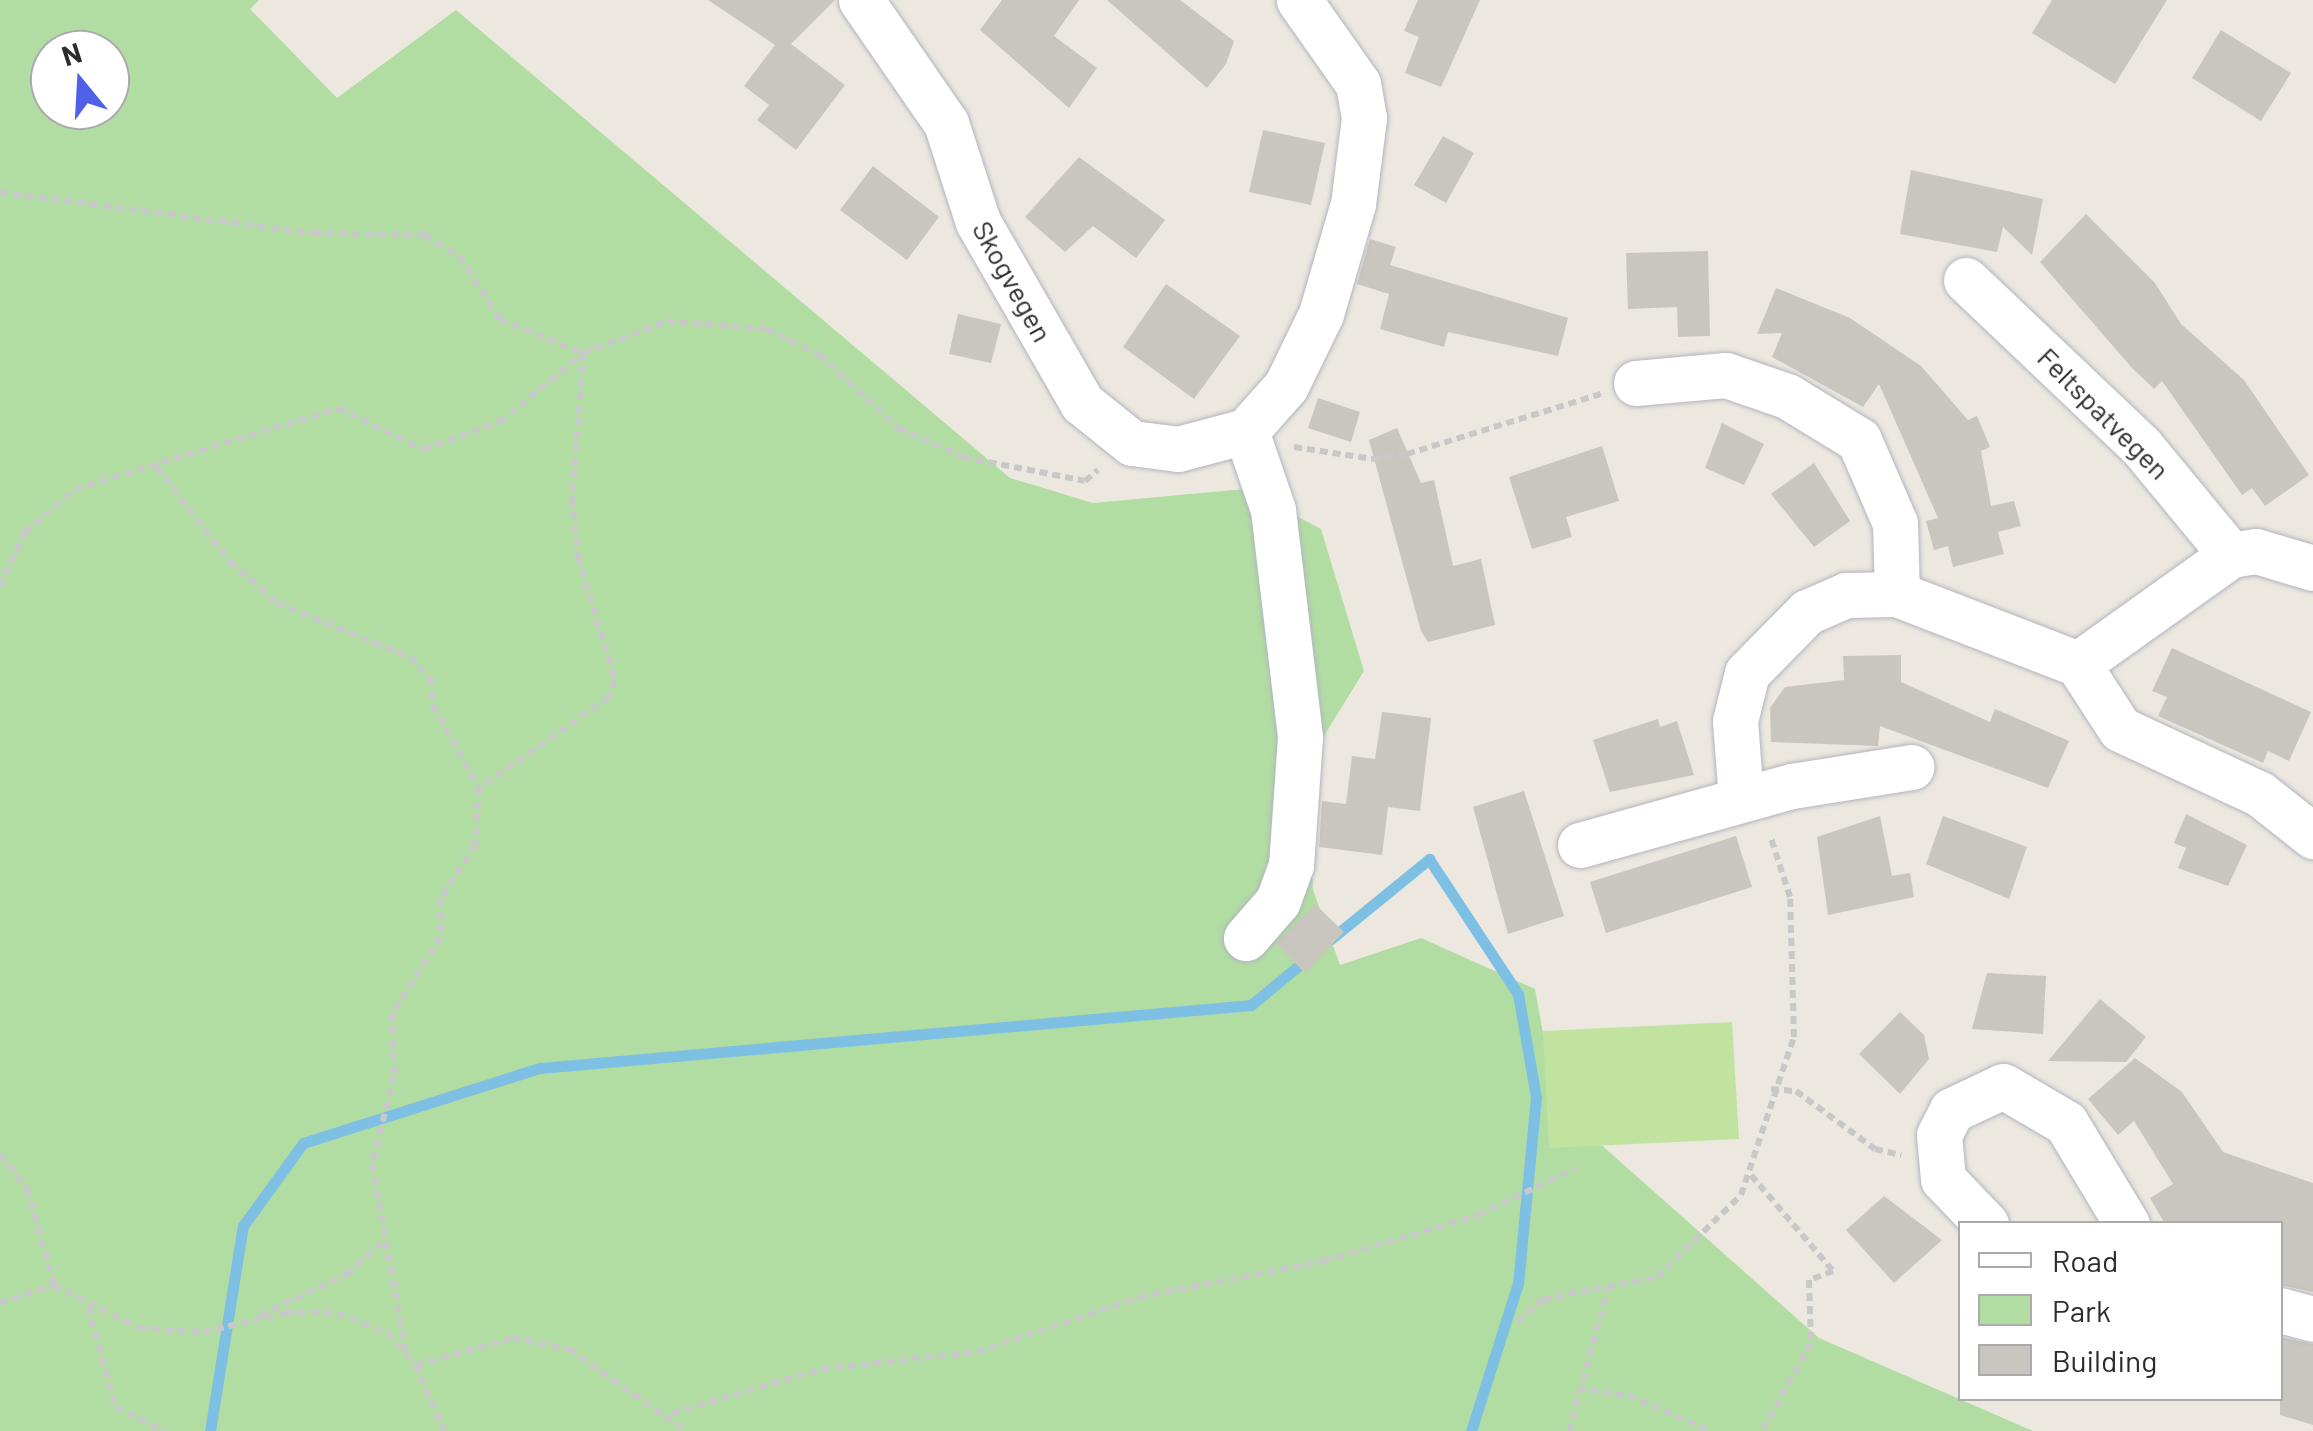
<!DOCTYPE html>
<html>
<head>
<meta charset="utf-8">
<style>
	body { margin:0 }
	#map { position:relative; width:2313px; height:1431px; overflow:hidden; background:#ece8e0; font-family:Barlow,sans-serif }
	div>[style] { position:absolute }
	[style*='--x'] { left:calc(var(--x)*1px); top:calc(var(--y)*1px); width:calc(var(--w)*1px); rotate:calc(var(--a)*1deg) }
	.green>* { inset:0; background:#b1dda2 }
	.pitch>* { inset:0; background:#c1e39f }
	.stream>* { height:11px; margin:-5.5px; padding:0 5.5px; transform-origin:5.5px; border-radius:5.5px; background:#7ec0e3 }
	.building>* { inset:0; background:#c8c6be }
	.path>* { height:6px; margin-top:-3px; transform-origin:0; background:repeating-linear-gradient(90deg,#c8c8c8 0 8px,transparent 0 13px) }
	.roads { filter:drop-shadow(0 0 2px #b3b5be) drop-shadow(0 0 2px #b3b5be) }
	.minor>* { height:45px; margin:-22.5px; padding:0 22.5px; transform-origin:22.5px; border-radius:22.5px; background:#fff }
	span { translate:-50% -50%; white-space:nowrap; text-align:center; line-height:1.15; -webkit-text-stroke:8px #fff; paint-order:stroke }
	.street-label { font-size:28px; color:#2c2c2c }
	.legend { position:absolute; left:1958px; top:1221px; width:325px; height:180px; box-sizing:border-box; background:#fff; border:2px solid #ababab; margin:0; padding:12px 18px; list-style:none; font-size:30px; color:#2c2c2c }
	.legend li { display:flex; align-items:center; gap:20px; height:50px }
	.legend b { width:50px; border:2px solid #ababab }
	.north { position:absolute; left:30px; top:30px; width:100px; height:100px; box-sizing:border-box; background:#fff; border:2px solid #ababab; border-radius:50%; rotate:342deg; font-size:28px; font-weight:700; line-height:40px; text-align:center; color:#2c2c2c }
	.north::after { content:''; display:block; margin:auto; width:35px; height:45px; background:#5061e8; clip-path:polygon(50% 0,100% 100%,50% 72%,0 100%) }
</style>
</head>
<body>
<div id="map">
	<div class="green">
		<div style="clip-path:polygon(evenodd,0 0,259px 0,250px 9px,337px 98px,456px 10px,1010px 478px,1093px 503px,1245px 489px,1321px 529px,1364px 671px,1306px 765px,1313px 890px,1340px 965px,1421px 938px,1535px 989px,1558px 1116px,1598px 1142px,1819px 1338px,2033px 1431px,0 1431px,0 0,50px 50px,110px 50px,110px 110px,50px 110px,50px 50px)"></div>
	</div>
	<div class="pitch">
		<div style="clip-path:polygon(1732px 1022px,1739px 1139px,1549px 1148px,1543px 1031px)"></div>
	</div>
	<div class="stream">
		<div style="--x:1331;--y:939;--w:127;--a:-39.2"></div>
		<div style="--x:1429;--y:859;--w:162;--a:56.6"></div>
		<div style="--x:1518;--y:994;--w:105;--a:80.1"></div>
		<div style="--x:1536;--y:1097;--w:187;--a:95.5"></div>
		<div style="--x:1518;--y:1283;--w:155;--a:107.6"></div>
		<div style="--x:210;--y:1431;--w:208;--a:-80.9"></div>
		<div style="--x:243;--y:1226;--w:102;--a:-54.1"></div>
		<div style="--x:303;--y:1143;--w:249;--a:-17.6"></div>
		<div style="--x:540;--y:1068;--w:714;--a:-5.06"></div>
		<div style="--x:1251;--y:1005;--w:75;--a:-39.6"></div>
	</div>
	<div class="building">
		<div style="clip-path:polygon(708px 0,835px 0,791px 44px,845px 85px,796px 150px,757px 120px,769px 105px,744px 86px,775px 45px)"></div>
		<div style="clip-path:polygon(1002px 0,1079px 0,1054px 36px,1097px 68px,1069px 108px,980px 30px)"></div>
		<div style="clip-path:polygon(1107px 0,1180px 0,1234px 41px,1226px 64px,1207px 88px)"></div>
		<div style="clip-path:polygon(1418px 0,1480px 0,1441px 87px,1405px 73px,1419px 37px,1404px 31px)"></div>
		<div style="clip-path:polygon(2052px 0,2167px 0,2115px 84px,2032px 33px)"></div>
		<div style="clip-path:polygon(2221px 30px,2291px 73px,2261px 121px,2192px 78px)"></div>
		<div style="clip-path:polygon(1263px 130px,1325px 143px,1311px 205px,1249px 192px)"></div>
		<div style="clip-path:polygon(1443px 136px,1474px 153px,1446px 203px,1414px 185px)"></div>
		<div style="clip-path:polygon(1079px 157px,1165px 220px,1136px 258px,1093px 226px,1065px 252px,1025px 217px)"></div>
		<div style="clip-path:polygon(873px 166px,939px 217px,907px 260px,840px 210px)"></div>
		<div style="clip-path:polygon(1911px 170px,2043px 199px,2032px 255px,2003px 227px,1997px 252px,1900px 234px)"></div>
		<div style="clip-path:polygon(2086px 214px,2155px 283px,2181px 324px,2244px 380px,2309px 475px,2265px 506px,2252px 488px,2242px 495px,2162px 381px,2154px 389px,2132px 368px,2040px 262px)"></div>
		<div style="clip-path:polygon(1370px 239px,1396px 247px,1390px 265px,1568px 318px,1558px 356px,1448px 332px,1444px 347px,1380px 329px,1389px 294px,1357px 284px)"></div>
		<div style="clip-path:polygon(1708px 251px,1710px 336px,1678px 337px,1677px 307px,1628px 309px,1626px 253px)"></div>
		<div style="clip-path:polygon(1166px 284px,1240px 336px,1194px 399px,1123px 347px)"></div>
		<div style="clip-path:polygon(1776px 288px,1850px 318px,1921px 366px,1968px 420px,1977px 416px,1990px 447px,1981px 451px,1991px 506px,2014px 501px,2021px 526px,1998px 532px,2004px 554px,1953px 567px,1948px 546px,1934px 550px,1926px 521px,1938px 518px,1879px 384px,1863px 407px,1772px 357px,1782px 333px,1757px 334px)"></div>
		<div style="clip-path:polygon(958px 314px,1001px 324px,991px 363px,949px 354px)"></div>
		<div style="clip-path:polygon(1318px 398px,1360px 412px,1351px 442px,1308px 428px)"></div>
		<div style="clip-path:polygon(1722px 423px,1764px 444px,1744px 485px,1705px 468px)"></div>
		<div style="clip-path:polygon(1397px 428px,1421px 483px,1434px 480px,1453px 566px,1481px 559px,1495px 625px,1428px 642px,1421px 631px,1369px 440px)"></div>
		<div style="clip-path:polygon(1602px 446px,1619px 501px,1566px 517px,1572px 537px,1532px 549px,1509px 477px)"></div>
		<div style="clip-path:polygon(1814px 463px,1850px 521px,1814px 547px,1771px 494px)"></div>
		<div style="clip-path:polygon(2172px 648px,2311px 712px,2289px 761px,2268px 751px,2263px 763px,2158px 716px,2167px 697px,2152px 691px)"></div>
		<div style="clip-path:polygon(1901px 655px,1901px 682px,1990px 722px,1995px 709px,2069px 741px,2048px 788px,1880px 726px,1878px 746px,1771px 742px,1770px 708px,1785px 687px,1844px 680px,1843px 656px)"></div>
		<div style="clip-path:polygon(1382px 712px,1431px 718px,1420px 811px,1388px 807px,1382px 855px,1319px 847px,1322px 801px,1346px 804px,1352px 756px,1375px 759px)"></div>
		<div style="clip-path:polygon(1658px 719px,1660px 727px,1677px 721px,1694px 775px,1610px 792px,1593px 740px)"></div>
		<div style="clip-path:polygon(1524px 791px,1564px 916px,1508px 934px,1473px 807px)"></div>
		<div style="clip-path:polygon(2186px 814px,2247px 845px,2228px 886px,2178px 868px,2186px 848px,2174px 843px)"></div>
		<div style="clip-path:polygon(1880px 816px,1892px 876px,1910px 873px,1914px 897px,1828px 915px,1817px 837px)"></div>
		<div style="clip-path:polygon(1943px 816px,2027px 847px,2009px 899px,1926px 864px)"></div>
		<div style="clip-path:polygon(1736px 836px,1752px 887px,1606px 933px,1590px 882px)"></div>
		<div style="clip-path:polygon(1315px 904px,1344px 932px,1305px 973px,1276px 944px)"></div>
		<div style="clip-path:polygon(1987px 973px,2046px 976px,2043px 1034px,1972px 1029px)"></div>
		<div style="clip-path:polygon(2100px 999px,2146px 1037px,2126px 1062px,2048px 1061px)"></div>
		<div style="clip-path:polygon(1900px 1012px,1924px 1035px,1929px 1059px,1900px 1094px,1859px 1054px)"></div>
		<div style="clip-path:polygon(2135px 1058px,2182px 1092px,2223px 1152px,2313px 1183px,2313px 1292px,2280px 1285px,2280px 1224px,2165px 1224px,2150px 1198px,2173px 1184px,2134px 1121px,2118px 1135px,2088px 1099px)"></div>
		<div style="clip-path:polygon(1884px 1196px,1942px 1240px,1894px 1283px,1846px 1230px)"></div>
		<div style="clip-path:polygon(2280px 1337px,2313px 1344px,2313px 1425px,2280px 1415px)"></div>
	</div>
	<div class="path">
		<div style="--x:0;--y:192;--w:316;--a:7.5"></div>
		<div style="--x:313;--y:233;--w:112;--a:1"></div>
		<div style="--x:425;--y:235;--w:41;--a:32.2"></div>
		<div style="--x:460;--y:257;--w:74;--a:57.2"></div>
		<div style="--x:500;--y:319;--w:90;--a:22.3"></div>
		<div style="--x:583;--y:353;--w:146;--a:94.3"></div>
		<div style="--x:572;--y:499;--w:58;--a:84.1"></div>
		<div style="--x:578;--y:557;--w:128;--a:73.3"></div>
		<div style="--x:615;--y:680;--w:18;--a:109"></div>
		<div style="--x:609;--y:697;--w:159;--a:145"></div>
		<div style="--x:479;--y:788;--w:57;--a:94"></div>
		<div style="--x:475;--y:845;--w:63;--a:122.7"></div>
		<div style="--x:441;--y:898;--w:39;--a:90"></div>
		<div style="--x:441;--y:937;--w:90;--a:122.8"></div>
		<div style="--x:392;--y:1013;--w:63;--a:88.2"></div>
		<div style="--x:394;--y:1076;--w:91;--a:104"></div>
		<div style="--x:372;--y:1164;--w:192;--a:79.8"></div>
		<div style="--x:1294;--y:447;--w:80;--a:8.6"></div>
		<div style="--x:1373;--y:459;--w:34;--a:-8"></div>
		<div style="--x:1407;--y:454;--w:203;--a:-17.2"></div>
		<div style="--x:157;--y:467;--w:120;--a:52.5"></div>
		<div style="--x:230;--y:562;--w:62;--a:41.1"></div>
		<div style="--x:277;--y:603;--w:144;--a:22.1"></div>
		<div style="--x:410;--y:657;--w:29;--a:46"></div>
		<div style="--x:430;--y:678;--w:27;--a:84"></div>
		<div style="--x:433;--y:705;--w:95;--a:61"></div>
		<div style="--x:0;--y:586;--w:60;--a:-65.2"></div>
		<div style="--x:25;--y:532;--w:66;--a:-40.7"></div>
		<div style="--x:75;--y:489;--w:275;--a:-17.1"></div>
		<div style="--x:338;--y:408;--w:94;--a:25.8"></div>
		<div style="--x:423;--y:449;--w:82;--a:-19.3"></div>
		<div style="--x:500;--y:422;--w:108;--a:-39.7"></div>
		<div style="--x:583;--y:353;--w:90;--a:-20.9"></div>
		<div style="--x:667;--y:321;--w:100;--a:4.6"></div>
		<div style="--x:767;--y:329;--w:58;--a:25.7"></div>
		<div style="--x:819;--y:354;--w:108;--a:43.1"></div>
		<div style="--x:898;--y:428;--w:71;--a:24"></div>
		<div style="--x:963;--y:457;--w:124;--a:11.1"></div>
		<div style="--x:1085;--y:481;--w:17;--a:-40"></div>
		<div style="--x:1771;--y:1089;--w:25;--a:5"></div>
		<div style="--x:1796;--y:1091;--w:98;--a:36.3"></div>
		<div style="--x:1875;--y:1149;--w:27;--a:13"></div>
		<div style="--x:0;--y:1154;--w:44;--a:52.4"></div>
		<div style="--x:27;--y:1189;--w:100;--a:74.3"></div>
		<div style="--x:1751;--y:1175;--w:126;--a:49.5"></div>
		<div style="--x:1833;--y:1271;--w:26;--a:159"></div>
		<div style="--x:1809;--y:1280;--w:63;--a:88.2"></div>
		<div style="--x:1811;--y:1343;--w:101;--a:119.1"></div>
		<div style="--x:0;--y:1303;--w:57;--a:-18.4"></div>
		<div style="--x:54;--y:1285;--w:95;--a:26.8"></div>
		<div style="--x:139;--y:1328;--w:64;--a:3.6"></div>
		<div style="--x:203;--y:1332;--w:84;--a:-13"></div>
		<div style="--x:285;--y:1313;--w:53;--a:0"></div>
		<div style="--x:338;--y:1313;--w:54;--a:21.8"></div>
		<div style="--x:388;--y:1333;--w:43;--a:48.8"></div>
		<div style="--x:416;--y:1365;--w:101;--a:-15.6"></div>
		<div style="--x:513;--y:1338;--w:57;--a:11.1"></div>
		<div style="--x:569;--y:1349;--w:143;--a:35"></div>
		<div style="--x:88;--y:1307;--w:104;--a:74.4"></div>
		<div style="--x:116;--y:1407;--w:54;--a:26.6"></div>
		<div style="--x:260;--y:1315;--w:96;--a:-25.2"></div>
		<div style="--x:347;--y:1274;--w:51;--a:-41.8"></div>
		<div style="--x:1517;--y:1322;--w:35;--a:-41"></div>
		<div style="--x:1543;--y:1299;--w:116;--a:-10.9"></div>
		<div style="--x:1657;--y:1277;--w:117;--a:-44.3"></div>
		<div style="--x:1741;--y:1195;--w:167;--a:-71.5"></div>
		<div style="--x:1794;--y:1037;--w:140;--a:-91.6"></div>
		<div style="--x:1790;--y:897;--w:65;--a:-107.9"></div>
		<div style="--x:416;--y:1365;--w:72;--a:67"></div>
		<div style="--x:1577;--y:1388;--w:51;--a:7.8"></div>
		<div style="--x:1628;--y:1395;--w:90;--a:23.4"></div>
		<div style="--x:672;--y:1413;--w:156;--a:-16.3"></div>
		<div style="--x:822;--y:1369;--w:156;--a:-6.3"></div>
		<div style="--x:977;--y:1352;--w:172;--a:-18.6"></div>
		<div style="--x:1140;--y:1297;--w:187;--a:-11.1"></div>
		<div style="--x:1324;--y:1261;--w:161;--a:-16.6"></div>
		<div style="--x:1478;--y:1215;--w:109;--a:-25.6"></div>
		<div style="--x:1569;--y:1431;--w:147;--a:-74.6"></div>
	</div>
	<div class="roads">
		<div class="minor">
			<div style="--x:861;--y:0;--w:150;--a:55.4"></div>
			<div style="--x:946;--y:123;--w:104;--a:72.1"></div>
			<div style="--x:978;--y:222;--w:209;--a:60.1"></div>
			<div style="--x:1082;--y:403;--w:64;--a:38.7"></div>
			<div style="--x:1132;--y:443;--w:46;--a:7.4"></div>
			<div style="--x:1178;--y:449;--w:70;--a:-14.8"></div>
			<div style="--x:1246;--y:431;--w:60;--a:-48.4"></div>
			<div style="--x:1286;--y:386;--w:80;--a:-64.1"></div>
			<div style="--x:1321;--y:314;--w:115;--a:-73.8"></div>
			<div style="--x:1353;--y:204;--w:87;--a:-82.7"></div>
			<div style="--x:1364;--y:118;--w:35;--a:-100"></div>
			<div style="--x:1358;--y:84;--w:103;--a:-125.1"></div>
			<div style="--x:1966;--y:280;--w:241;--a:43.5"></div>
			<div style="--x:2141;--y:446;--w:141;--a:50.5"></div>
			<div style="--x:1636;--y:383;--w:90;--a:-5.1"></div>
			<div style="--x:1726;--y:375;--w:65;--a:19"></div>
			<div style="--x:1787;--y:396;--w:84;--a:31.4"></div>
			<div style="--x:1859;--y:440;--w:90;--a:66.6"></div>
			<div style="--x:1895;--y:523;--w:71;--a:88.4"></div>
			<div style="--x:1246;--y:431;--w:83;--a:71.1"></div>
			<div style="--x:1273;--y:510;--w:229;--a:83.2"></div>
			<div style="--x:1300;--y:737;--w:128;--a:94"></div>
			<div style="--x:1291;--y:865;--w:38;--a:110"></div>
			<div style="--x:1278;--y:901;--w:49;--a:130.9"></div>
			<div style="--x:2078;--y:664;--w:188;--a:-35.5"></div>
			<div style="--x:2231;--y:555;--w:25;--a:-9"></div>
			<div style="--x:2256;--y:551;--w:59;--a:16.6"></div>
			<div style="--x:1741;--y:799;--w:78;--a:-94.4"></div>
			<div style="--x:1735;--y:721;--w:49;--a:-76"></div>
			<div style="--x:1747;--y:673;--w:86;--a:-45.5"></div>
			<div style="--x:1807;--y:612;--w:43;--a:-23.6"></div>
			<div style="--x:1846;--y:595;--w:51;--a:-1.1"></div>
			<div style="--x:1897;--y:594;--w:194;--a:21.1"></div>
			<div style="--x:2078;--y:664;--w:77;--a:57.1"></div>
			<div style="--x:2120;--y:729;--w:154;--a:24.9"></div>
			<div style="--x:2260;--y:794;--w:68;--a:38.4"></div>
			<div style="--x:1580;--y:845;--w:220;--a:-15.6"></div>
			<div style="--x:1792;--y:786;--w:121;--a:-9"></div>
			<div style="--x:1986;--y:1224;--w:62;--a:-133.7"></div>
			<div style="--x:1943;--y:1179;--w:44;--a:-95.2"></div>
			<div style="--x:1939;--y:1135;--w:28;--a:-63"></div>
			<div style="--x:1952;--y:1110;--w:56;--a:-25.2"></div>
			<div style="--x:2003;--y:1086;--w:73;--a:30.4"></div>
			<div style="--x:2066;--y:1123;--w:118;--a:58.9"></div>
			<div style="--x:2280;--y:1310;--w:34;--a:15"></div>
		</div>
	</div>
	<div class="street-label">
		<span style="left:1013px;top:281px;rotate:61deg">Skogvegen</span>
		<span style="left:2104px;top:413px;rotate:45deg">Feltspatvegen</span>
	</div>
	<ul class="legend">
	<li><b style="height:12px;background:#fff"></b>Road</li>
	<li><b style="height:28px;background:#b1dda2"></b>Park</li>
	<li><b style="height:28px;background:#c8c6be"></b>Building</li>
	</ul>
	<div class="north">N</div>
</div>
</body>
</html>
